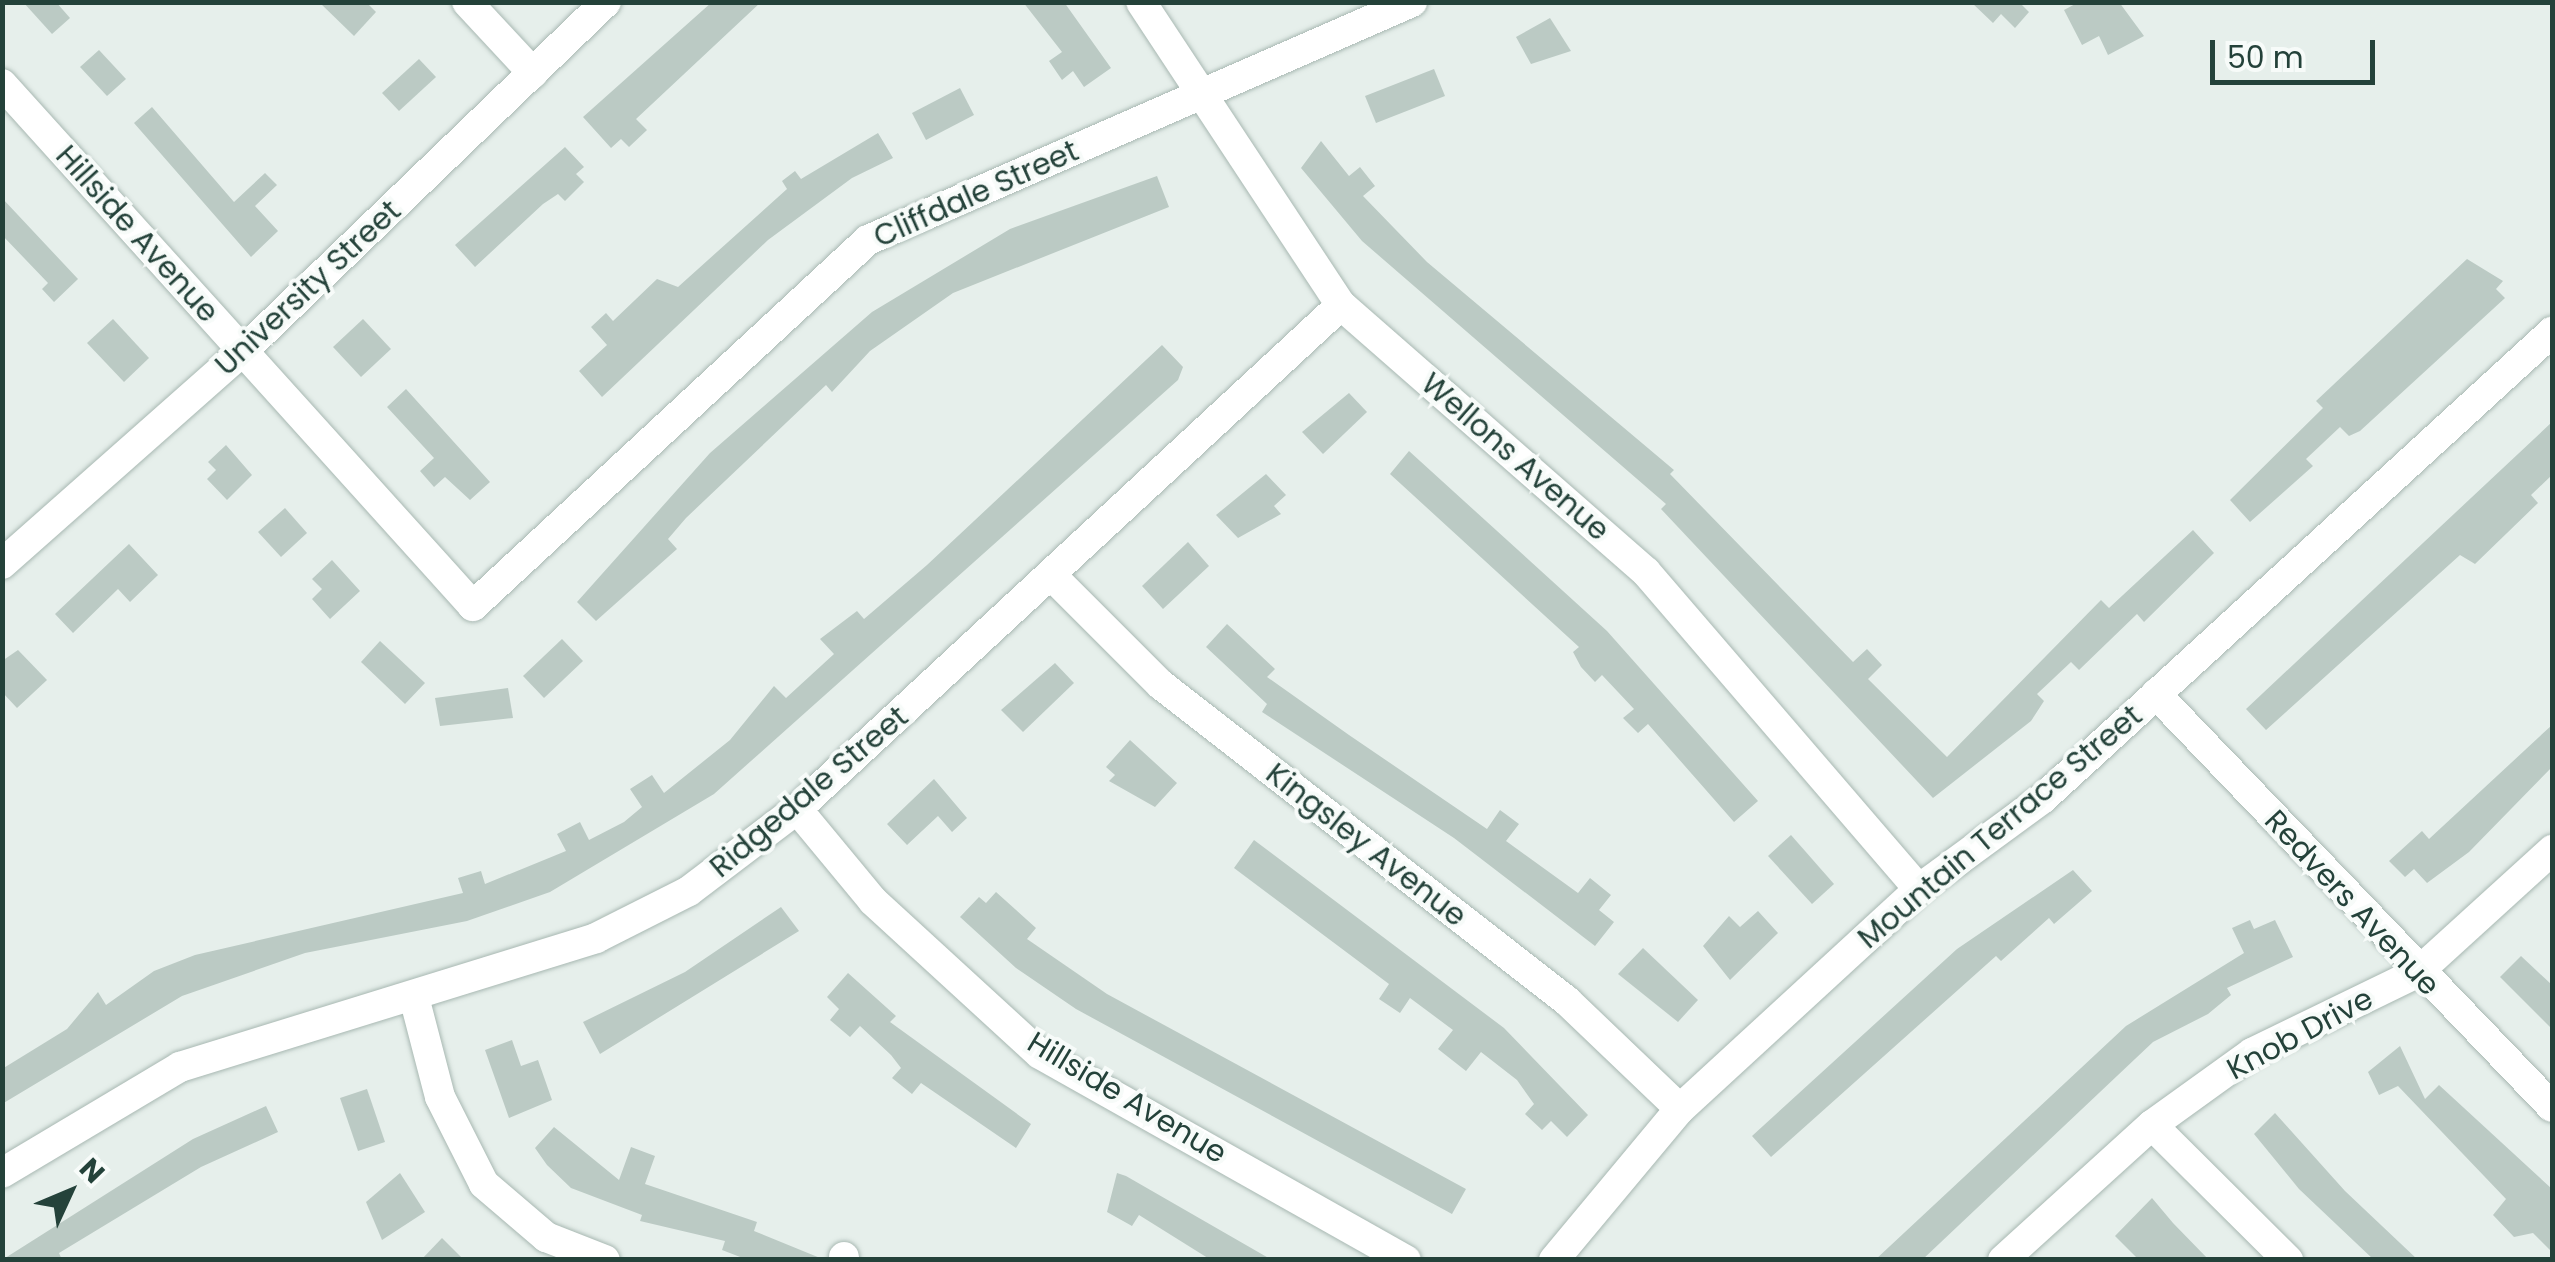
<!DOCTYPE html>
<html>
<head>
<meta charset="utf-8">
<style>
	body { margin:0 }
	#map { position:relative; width:2555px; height:1262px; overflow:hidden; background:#e6efeb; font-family:Poppins,sans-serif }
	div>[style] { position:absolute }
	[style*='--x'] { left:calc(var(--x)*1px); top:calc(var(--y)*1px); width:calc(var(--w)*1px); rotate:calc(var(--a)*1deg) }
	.building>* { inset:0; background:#bbcac4 }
	.roads { filter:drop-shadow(0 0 2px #a8b8b2) drop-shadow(0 0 2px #a8b8b2) }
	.minor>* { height:30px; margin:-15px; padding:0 15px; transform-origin:15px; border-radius:15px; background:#fff }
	span { translate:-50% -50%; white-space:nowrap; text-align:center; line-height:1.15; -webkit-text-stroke:8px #f7fbf9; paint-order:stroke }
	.street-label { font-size:30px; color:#24423a }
	.frame { position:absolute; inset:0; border:5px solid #24423a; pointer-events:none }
	.north { position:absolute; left:20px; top:1142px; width:100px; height:100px; -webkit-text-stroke:8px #f7fbf9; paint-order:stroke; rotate:46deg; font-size:28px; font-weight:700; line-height:40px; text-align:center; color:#24423a }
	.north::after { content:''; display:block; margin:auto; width:35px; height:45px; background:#24423a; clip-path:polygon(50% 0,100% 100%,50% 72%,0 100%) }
	.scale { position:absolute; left:2210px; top:40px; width:165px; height:45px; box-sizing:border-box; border:5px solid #24423a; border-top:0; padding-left:12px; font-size:30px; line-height:35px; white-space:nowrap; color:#24423a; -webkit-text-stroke:8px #f7fbf9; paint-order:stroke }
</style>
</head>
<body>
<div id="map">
	<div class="building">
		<div style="clip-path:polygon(23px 2px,56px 2px,70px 18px,52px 34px)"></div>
		<div style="clip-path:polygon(319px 2px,366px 2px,376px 12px,354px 36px)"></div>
		<div style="clip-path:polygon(712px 2px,761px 2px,636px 119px,647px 130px,629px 147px,621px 139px,611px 148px,583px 117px)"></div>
		<div style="clip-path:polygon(1023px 2px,1064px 2px,1111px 68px,1084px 87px,1073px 71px,1062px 80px,1049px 61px,1062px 52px)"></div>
		<div style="clip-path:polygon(1971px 2px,2019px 2px,2029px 12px,2015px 28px,2001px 14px,1993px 23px)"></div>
		<div style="clip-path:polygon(2079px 2px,2119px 2px,2144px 36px,2108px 55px,2099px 36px,2082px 45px,2064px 10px)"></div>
		<div style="clip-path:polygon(1550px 18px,1571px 51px,1531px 64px,1516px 37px)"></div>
		<div style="clip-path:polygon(99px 50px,126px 79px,107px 96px,80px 67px)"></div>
		<div style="clip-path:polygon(419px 59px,436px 77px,399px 111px,382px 93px)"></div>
		<div style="clip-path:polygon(1434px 69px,1445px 96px,1376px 123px,1365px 96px)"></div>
		<div style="clip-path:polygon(960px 88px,974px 115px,926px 140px,912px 113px)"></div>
		<div style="clip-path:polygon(152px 107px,234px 202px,265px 173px,277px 185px,255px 206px,278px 231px,251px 257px,134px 123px)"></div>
		<div style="clip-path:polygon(878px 133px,893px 158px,852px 178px,768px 240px,602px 397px,579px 371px,607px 345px,591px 327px,606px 313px,613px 321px,657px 279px,678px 287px,787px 189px,782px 181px,795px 171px,801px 179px)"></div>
		<div style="clip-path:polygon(1321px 141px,1349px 176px,1360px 167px,1375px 186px,1363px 196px,1427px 262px,1674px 470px,1670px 474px,1853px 662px,1867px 649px,1882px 665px,1868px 679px,1947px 757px,2101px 600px,2109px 608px,2193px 530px,2214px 553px,2144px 622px,2137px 614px,2079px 670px,2071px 662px,2037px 694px,2044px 701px,2031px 721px,1933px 798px,1661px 509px,1666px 504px,1362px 241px,1301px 168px)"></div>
		<div style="clip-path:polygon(565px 147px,584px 167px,576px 174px,584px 182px,565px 201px,558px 194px,543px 204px,475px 267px,455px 245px)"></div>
		<div style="clip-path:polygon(1157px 176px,1169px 207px,953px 293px,870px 351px,832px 392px,826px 385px,686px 518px,668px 539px,677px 549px,596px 621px,577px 602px,710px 453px,872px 312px,1010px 229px)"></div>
		<div style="clip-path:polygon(2px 198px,78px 279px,54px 302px,42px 289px,48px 283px,2px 235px)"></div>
		<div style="clip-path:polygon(2467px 259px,2503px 281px,2496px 289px,2505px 298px,2360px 431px,2349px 436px,2340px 427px,2306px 459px,2313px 466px,2250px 522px,2230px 500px,2323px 408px,2316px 401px)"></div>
		<div style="clip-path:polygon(113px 319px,149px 358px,124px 382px,87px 343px)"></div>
		<div style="clip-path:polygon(363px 319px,391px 349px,361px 377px,333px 347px)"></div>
		<div style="clip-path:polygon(1162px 345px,1183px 367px,1178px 380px,714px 794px,550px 892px,467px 921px,305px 953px,182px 996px,2px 1104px,2px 1069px,67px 1029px,98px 992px,106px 1005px,154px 971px,195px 955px,463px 893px,458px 878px,481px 871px,485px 884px,566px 851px,557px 834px,580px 822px,589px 840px,624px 822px,642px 807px,630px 789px,652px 775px,664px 793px,730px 740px,774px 686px,786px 698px,834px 654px,820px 639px,857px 611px,864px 619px,927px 565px)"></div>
		<div style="clip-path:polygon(406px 389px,490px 482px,470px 500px,445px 477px,434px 487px,420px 471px,434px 458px,387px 407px)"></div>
		<div style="clip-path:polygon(1349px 393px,1367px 412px,1323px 454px,1302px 432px)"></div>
		<div style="clip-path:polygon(2552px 422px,2552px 475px,2531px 495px,2538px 503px,2475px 564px,2460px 555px,2266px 730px,2246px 709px)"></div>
		<div style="clip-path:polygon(226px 445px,252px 475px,227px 500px,207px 479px,216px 470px,208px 462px)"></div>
		<div style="clip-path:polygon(1409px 451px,1607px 631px,1758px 801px,1734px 822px,1648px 724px,1638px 733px,1623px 718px,1634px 709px,1602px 675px,1595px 682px,1581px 667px,1573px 652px,1579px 647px,1390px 474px)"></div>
		<div style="clip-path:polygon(1266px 474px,1286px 495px,1274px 506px,1281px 514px,1238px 538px,1216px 515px)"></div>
		<div style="clip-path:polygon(285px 508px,307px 533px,281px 557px,258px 532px)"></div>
		<div style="clip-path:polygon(1188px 542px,1209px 566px,1163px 609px,1142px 586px)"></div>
		<div style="clip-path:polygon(129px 544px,158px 575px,130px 602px,118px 589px,73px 633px,55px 614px)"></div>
		<div style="clip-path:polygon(332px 560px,360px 591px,330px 619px,312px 599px,322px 589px,312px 579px)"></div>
		<div style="clip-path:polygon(1227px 624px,1275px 669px,1267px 677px,1349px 735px,1487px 829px,1500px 810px,1519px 824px,1506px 841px,1578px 893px,1590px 878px,1611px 895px,1599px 910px,1614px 922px,1595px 946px,1454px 838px,1262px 712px,1267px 704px,1206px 647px)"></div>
		<div style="clip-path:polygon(562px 639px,583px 661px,544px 698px,523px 676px)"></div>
		<div style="clip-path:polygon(380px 641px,425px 683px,405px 704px,361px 662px)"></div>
		<div style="clip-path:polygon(18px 650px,47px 680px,17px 708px,2px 692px,2px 661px)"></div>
		<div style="clip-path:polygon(1055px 663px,1074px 683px,1023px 732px,1001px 710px)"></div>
		<div style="clip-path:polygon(508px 688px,513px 718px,440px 726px,435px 698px)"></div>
		<div style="clip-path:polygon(2552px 725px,2552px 767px,2469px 852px,2427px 883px,2414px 869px,2405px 877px,2389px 861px,2422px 831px,2429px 839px)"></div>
		<div style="clip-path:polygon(1130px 740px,1177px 783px,1155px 807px,1109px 781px,1115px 775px,1106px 767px)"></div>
		<div style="clip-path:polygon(934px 779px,967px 818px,952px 832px,938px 816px,907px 845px,887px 824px)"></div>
		<div style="clip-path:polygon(1791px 835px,1834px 884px,1812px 904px,1768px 856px)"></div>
		<div style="clip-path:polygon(1254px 840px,1504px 1028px,1588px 1115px,1567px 1137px,1551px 1121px,1542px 1130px,1525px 1114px,1534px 1104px,1517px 1080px,1481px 1052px,1466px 1071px,1438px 1049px,1453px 1030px,1410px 998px,1400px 1013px,1379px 999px,1389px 984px,1234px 868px)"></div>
		<div style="clip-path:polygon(2073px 870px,2092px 891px,2054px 924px,2049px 918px,2001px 961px,1996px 956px,1771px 1157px,1752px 1136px,1957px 949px)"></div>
		<div style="clip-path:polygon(996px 892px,1036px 928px,1027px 939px,1107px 994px,1466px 1189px,1452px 1214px,1076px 1009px,1016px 968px,960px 917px,979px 897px,986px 903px)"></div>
		<div style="clip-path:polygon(781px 907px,799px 931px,600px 1054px,583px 1022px,685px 972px)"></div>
		<div style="clip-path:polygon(1758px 911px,1778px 933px,1730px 980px,1703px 946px,1729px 916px,1740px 927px)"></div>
		<div style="clip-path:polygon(2250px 920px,2254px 929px,2275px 920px,2293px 957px,2227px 988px,2231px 995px,2208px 1014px,2153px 1042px,1922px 1260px,1875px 1260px,2126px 1026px,2244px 953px,2232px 928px)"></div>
		<div style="clip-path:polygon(1643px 948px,1698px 1000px,1678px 1022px,1618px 974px)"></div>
		<div style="clip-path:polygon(2521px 956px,2552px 985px,2552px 1029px,2500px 977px)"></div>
		<div style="clip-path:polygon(848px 973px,896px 1016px,890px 1022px,1031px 1124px,1016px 1148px,921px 1083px,912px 1094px,892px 1078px,901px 1068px,891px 1055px,860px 1026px,850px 1037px,830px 1020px,839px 1009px,827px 997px)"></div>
		<div style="clip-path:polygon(512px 1040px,521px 1066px,538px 1060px,552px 1100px,509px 1118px,485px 1050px)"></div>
		<div style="clip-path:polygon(2400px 1046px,2425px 1099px,2439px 1085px,2552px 1189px,2552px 1252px,2533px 1233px,2514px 1237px,2493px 1215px,2506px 1199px,2398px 1086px,2379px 1095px,2368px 1072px)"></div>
		<div style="clip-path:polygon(367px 1089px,385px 1142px,358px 1151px,340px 1098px)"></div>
		<div style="clip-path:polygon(266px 1106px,278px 1132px,201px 1167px,59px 1253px,62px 1260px,2px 1260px,193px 1139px)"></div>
		<div style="clip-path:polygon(2275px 1113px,2345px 1191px,2418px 1260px,2374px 1260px,2299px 1189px,2254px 1134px)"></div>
		<div style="clip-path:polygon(554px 1127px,619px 1180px,631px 1147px,655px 1156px,645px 1184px,757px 1222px,754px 1231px,825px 1260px,748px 1260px,722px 1250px,725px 1241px,640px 1221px,642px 1215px,571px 1188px,547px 1165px,535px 1148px)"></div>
		<div style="clip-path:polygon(400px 1173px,425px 1212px,382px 1240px,366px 1202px)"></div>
		<div style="clip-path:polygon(1117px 1173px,1126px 1176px,1272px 1260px,1211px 1260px,1139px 1215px,1132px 1226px,1107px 1212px)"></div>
		<div style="clip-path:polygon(2152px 1198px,2173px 1223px,2209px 1260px,2139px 1260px,2115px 1236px)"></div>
		<div style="clip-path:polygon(442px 1238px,464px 1260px,421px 1260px)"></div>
	</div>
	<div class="roads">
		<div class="minor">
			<div style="--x:467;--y:2;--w:97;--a:47.1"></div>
			<div style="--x:1141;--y:2;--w:363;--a:56.6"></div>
			<div style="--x:1341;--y:305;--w:405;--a:41.2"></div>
			<div style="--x:1646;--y:572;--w:418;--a:49.3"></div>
			<div style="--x:2;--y:84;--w:703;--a:47.94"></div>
			<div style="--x:473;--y:606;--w:538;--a:-42.82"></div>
			<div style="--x:868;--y:240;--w:594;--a:-23.63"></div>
			<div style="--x:2;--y:564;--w:320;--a:-41.5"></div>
			<div style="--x:242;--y:352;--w:505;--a:-43.88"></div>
			<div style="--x:1054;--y:578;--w:150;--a:45"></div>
			<div style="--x:1160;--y:684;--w:516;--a:37.91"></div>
			<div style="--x:1567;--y:1001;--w:156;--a:43.7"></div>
			<div style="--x:2156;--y:694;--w:572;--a:46.2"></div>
			<div style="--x:797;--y:809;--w:119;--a:50.4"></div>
			<div style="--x:873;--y:901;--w:226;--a:42.5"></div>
			<div style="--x:1040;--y:1054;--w:420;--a:29.4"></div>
			<div style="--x:414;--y:997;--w:103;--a:75.4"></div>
			<div style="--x:440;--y:1097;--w:97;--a:63.2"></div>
			<div style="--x:484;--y:1184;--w:82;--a:40.5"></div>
			<div style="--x:546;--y:1237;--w:63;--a:21.3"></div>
			<div style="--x:2152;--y:1125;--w:192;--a:44.8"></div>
			<div style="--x:2;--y:1173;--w:207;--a:-30.8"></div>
			<div style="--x:180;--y:1067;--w:436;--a:-17.2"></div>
			<div style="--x:596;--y:938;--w:104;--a:-26.8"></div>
			<div style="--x:689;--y:891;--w:136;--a:-37.2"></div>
			<div style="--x:797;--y:809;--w:742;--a:-42.81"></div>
			<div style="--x:844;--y:1260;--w:3;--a:-90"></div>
			<div style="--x:1554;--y:1260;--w:197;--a:-50.2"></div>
			<div style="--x:1680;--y:1109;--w:325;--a:-42.6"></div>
			<div style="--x:1919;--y:889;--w:152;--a:-36.2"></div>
			<div style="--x:2042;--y:799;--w:692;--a:-42.48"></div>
			<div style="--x:2003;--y:1260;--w:201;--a:-42.2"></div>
			<div style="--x:2152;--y:1125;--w:123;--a:-35.8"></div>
			<div style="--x:2252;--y:1053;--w:183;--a:-25.9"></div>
			<div style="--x:2417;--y:973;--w:183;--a:-42.3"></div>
		</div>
	</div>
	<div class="street-label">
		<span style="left:976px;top:194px;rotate:-24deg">Cliffdale Street</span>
		<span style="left:137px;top:234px;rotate:48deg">Hillside Avenue</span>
		<span style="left:308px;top:288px;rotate:-43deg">University Street</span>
		<span style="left:1515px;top:457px;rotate:41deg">Wellons Avenue</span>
		<span style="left:809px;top:792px;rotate:-40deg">Ridgedale Street</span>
		<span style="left:2000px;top:827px;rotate:-40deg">Mountain Terrace Street</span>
		<span style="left:1366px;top:845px;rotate:38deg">Kingsley Avenue</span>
		<span style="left:2352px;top:903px;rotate:47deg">Redvers Avenue</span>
		<span style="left:2300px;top:1034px;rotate:-28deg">Knob Drive</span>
		<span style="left:1127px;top:1098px;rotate:31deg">Hillside Avenue</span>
	</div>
	<div class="frame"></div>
	<div class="north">N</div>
	<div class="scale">50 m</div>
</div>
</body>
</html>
